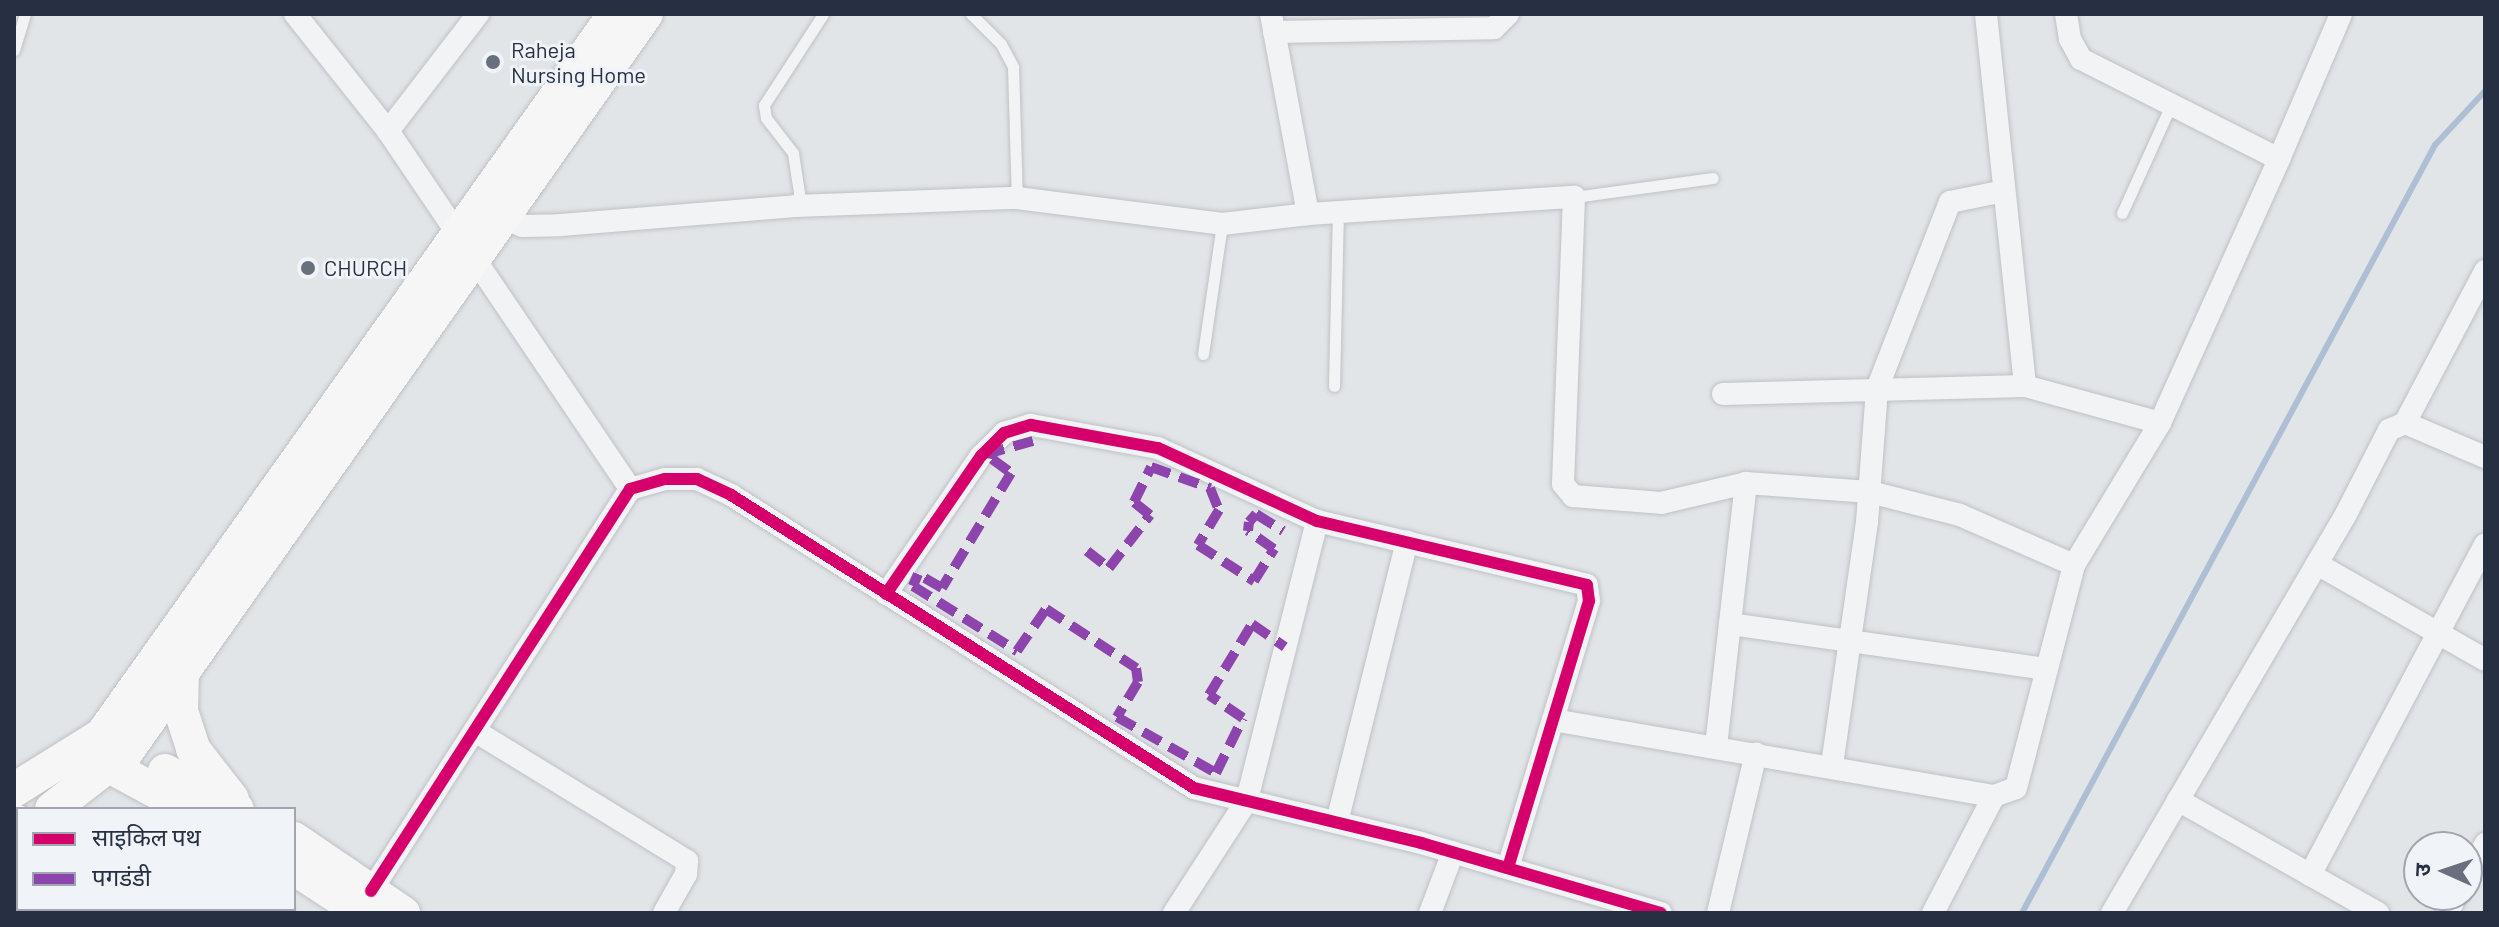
<!DOCTYPE html>
<html>
<head>
<meta charset="utf-8">
<style>
	body { margin:0 }
	#map { position:relative; width:2499px; height:927px; overflow:hidden; background:#e2e5e8; font-family:Barlow,"Noto Sans Devanagari",sans-serif }
	div>[style] { position:absolute }
	[style*='--x'] { left:calc(var(--x)*1px); top:calc(var(--y)*1px); width:calc(var(--w)*1px); rotate:calc(var(--a)*1deg) }
	.stream>* { height:6px; margin:-3px; padding:0 3px; transform-origin:3px; border-radius:3px; background:#aebfd5 }
	.roads { filter:drop-shadow(0 0 2px #bfc1c6) drop-shadow(0 0 2px #bfc1c6) }
	.service>* { height:11px; margin:-5.5px; padding:0 5.5px; transform-origin:5.5px; border-radius:5.5px; background:#f2f3f4 }
	.minor>* { height:22px; margin:-11px; padding:0 11px; transform-origin:11px; border-radius:11px; background:#f2f3f4 }
	.primary>* { height:34px; margin:-17px; padding:0 17px; transform-origin:17px; border-radius:17px; background:#f6f6f7 }
	.quiet>* { height:10px; margin-top:-5px; transform-origin:0; background:repeating-linear-gradient(90deg,#8e44ad 0 20px,transparent 0 30px) }
	.cycleway>* { height:12px; margin:-6px; padding:0 6px; transform-origin:6px; border-radius:6px; background:#d6006c }
	.dots>* { width:22px; height:22px; translate:-50% -50%; box-sizing:border-box; border:4px solid #f0f3f8; border-radius:50% }
	span { translate:-50% -50%; white-space:nowrap; text-align:center; line-height:1.15; -webkit-text-stroke:6px #f0f3f8; paint-order:stroke }
	.poi-label { font-size:22px; color:#273043 }
	.left { translate:0 -50%; text-align:left }
	.frame { position:absolute; inset:0; border:16px solid #273043; pointer-events:none }
	.legend { position:absolute; left:16px; top:807px; width:280px; height:104px; box-sizing:border-box; background:#f0f3f8; border:2px solid #a0a5b0; margin:0; padding:10px 14px; list-style:none; font-size:24px; color:#273043 }
	.legend li { display:flex; align-items:center; gap:16px; height:40px }
	.legend b { width:40px; border:2px solid #a0a5b0 }
	.north { position:absolute; left:2403px; top:831px; width:80px; height:80px; box-sizing:border-box; background:#f0f3f8; border:2px solid #a0a5b0; border-radius:50%; rotate:273deg; font-size:22px; font-weight:700; line-height:32px; text-align:center; color:#273043 }
	.north::after { content:''; display:block; margin:auto; width:28px; height:36px; background:#686f7d; clip-path:polygon(50% 0,100% 100%,50% 72%,0 100%) }
</style>
</head>
<body>
<div id="map">
	<div class="stream">
		<div style="--x:2022;--y:913;--w:872;--a:-61.73"></div>
		<div style="--x:2435;--y:145;--w:74;--a:-47.2"></div>
	</div>
	<div class="roads">
		<div class="service">
			<div style="--x:971;--y:14;--w:42;--a:45"></div>
			<div style="--x:1001;--y:44;--w:26;--a:62"></div>
			<div style="--x:1013;--y:67;--w:131;--a:88.3"></div>
			<div style="--x:14;--y:50;--w:38;--a:-73"></div>
			<div style="--x:1574;--y:197;--w:140;--a:-7.8"></div>
			<div style="--x:801;--y:206;--w:54;--a:-98.6"></div>
			<div style="--x:793;--y:153;--w:44;--a:-127.6"></div>
			<div style="--x:766;--y:118;--w:13;--a:-99"></div>
			<div style="--x:764;--y:105;--w:108;--a:-57"></div>
			<div style="--x:2122;--y:213;--w:119;--a:-65.6"></div>
			<div style="--x:1203;--y:354;--w:131;--a:-81.7"></div>
			<div style="--x:1334;--y:386;--w:174;--a:-88.7"></div>
		</div>
		<div class="minor">
			<div style="--x:295;--y:14;--w:149;--a:51.5"></div>
			<div style="--x:388;--y:131;--w:432;--a:55.9"></div>
			<div style="--x:1986;--y:14;--w:374;--a:84"></div>
			<div style="--x:2066;--y:14;--w:25;--a:81"></div>
			<div style="--x:2070;--y:39;--w:23;--a:61"></div>
			<div style="--x:2081;--y:59;--w:222;--a:26.8"></div>
			<div style="--x:2279;--y:159;--w:158;--a:-66.8"></div>
			<div style="--x:1274;--y:32;--w:220;--a:-1"></div>
			<div style="--x:1494;--y:28;--w:20;--a:-45"></div>
			<div style="--x:388;--y:131;--w:148;--a:-52.4"></div>
			<div style="--x:494;--y:214;--w:30;--a:23"></div>
			<div style="--x:522;--y:226;--w:39;--a:-1"></div>
			<div style="--x:561;--y:225;--w:235;--a:-4.6"></div>
			<div style="--x:795;--y:206;--w:222;--a:-2.1"></div>
			<div style="--x:1017;--y:198;--w:207;--a:7.2"></div>
			<div style="--x:1222;--y:224;--w:87;--a:-6.6"></div>
			<div style="--x:1308;--y:214;--w:203;--a:-100.5"></div>
			<div style="--x:1308;--y:214;--w:267;--a:-3.7"></div>
			<div style="--x:1574;--y:197;--w:287;--a:92.2"></div>
			<div style="--x:1563;--y:484;--w:16;--a:50"></div>
			<div style="--x:1573;--y:496;--w:88;--a:4.5"></div>
			<div style="--x:1661;--y:503;--w:87;--a:-13.2"></div>
			<div style="--x:1746;--y:483;--w:124;--a:4.2"></div>
			<div style="--x:1870;--y:492;--w:93;--a:14.3"></div>
			<div style="--x:1960;--y:515;--w:124;--a:23.7"></div>
			<div style="--x:1723;--y:394;--w:302;--a:-1.5"></div>
			<div style="--x:2025;--y:386;--w:140;--a:15.3"></div>
			<div style="--x:2405;--y:423;--w:87;--a:23"></div>
			<div style="--x:2317;--y:564;--w:193;--a:29.7"></div>
			<div style="--x:886;--y:594;--w:168;--a:-55.5"></div>
			<div style="--x:981;--y:456;--w:33;--a:-45"></div>
			<div style="--x:1004;--y:433;--w:28;--a:-17"></div>
			<div style="--x:1031;--y:425;--w:129;--a:10.3"></div>
			<div style="--x:1158;--y:448;--w:175;--a:24.7"></div>
			<div style="--x:1317;--y:521;--w:277;--a:13.3"></div>
			<div style="--x:1587;--y:585;--w:16;--a:83"></div>
			<div style="--x:1589;--y:601;--w:279;--a:106.9"></div>
			<div style="--x:1730;--y:624;--w:318;--a:8.1"></div>
			<div style="--x:1553;--y:720;--w:448;--a:9.8"></div>
			<div style="--x:475;--y:731;--w:249;--a:31.5"></div>
			<div style="--x:687;--y:861;--w:13;--a:94"></div>
			<div style="--x:686;--y:874;--w:45;--a:119.4"></div>
			<div style="--x:1716;--y:746;--w:265;--a:-83.5"></div>
			<div style="--x:1832;--y:765;--w:246;--a:-81.8"></div>
			<div style="--x:1867;--y:522;--w:133;--a:-85.7"></div>
			<div style="--x:1877;--y:389;--w:201;--a:-68.7"></div>
			<div style="--x:1950;--y:202;--w:55;--a:-11.5"></div>
			<div style="--x:2178;--y:800;--w:230;--a:29.5"></div>
			<div style="--x:1337;--y:822;--w:289;--a:-76"></div>
			<div style="--x:2310;--y:875;--w:374;--a:-62.1"></div>
			<div style="--x:2467;--y:877;--w:38;--a:-61"></div>
			<div style="--x:371;--y:891;--w:478;--a:-57.2"></div>
			<div style="--x:630;--y:489;--w:36;--a:-16"></div>
			<div style="--x:665;--y:479;--w:32;--a:0"></div>
			<div style="--x:697;--y:479;--w:38;--a:25"></div>
			<div style="--x:731;--y:495;--w:548;--a:32.33"></div>
			<div style="--x:1194;--y:788;--w:234;--a:13.6"></div>
			<div style="--x:1421;--y:843;--w:250;--a:16.3"></div>
			<div style="--x:282;--y:913;--w:4;--a:-90"></div>
			<div style="--x:1174;--y:913;--w:135;--a:-57.1"></div>
			<div style="--x:1247;--y:800;--w:288;--a:-75.9"></div>
			<div style="--x:1430;--y:913;--w:65;--a:-69.3"></div>
			<div style="--x:1718;--y:913;--w:164;--a:-76.6"></div>
			<div style="--x:1933;--y:913;--w:132;--a:-62.5"></div>
			<div style="--x:1994;--y:796;--w:23;--a:-20"></div>
			<div style="--x:2016;--y:788;--w:230;--a:-75.4"></div>
			<div style="--x:2074;--y:565;--w:166;--a:-58.8"></div>
			<div style="--x:2160;--y:423;--w:290;--a:-65.7"></div>
			<div style="--x:2112;--y:913;--w:460;--a:-59.6"></div>
			<div style="--x:2345;--y:516;--w:97;--a:-62.9"></div>
			<div style="--x:2389;--y:430;--w:17;--a:-24"></div>
			<div style="--x:2405;--y:423;--w:172;--a:-62.2"></div>
			<div style="--x:2447;--y:913;--w:21;--a:-61"></div>
		</div>
		<div class="primary">
			<div style="--x:182;--y:671;--w:40;--a:91.4"></div>
			<div style="--x:181;--y:711;--w:40;--a:72"></div>
			<div style="--x:193;--y:749;--w:63;--a:52"></div>
			<div style="--x:165;--y:771;--w:81;--a:27.8"></div>
			<div style="--x:14;--y:790;--w:104;--a:-32"></div>
			<div style="--x:102;--y:735;--w:20;--a:33"></div>
			<div style="--x:52;--y:809;--w:95;--a:-37.7"></div>
			<div style="--x:127;--y:751;--w:901;--a:-54.85"></div>
			<div style="--x:189;--y:809;--w:91;--a:-151.7"></div>
			<div style="--x:109;--y:766;--w:32;--a:-103"></div>
			<div style="--x:102;--y:735;--w:885;--a:-54.57"></div>
			<div style="--x:14;--y:824;--w:4;--a:-27"></div>
			<div style="--x:294;--y:839;--w:132;--a:34.2"></div>
			<div style="--x:294;--y:868;--w:82;--a:33.1"></div>
		</div>
	</div>
	<div class="quiet">
		<div style="--x:1033;--y:441;--w:41;--a:164.6"></div>
		<div style="--x:993;--y:452;--w:7;--a:98"></div>
		<div style="--x:992;--y:459;--w:24;--a:36"></div>
		<div style="--x:1011;--y:473;--w:134;--a:121"></div>
		<div style="--x:942;--y:588;--w:28;--a:-150"></div>
		<div style="--x:918;--y:574;--w:13;--a:113"></div>
		<div style="--x:913;--y:586;--w:123;--a:32"></div>
		<div style="--x:1017;--y:651;--w:51;--a:-55.4"></div>
		<div style="--x:1046;--y:609;--w:108;--a:33.2"></div>
		<div style="--x:1136;--y:668;--w:14;--a:82"></div>
		<div style="--x:1138;--y:682;--w:41;--a:121"></div>
		<div style="--x:1117;--y:717;--w:114;--a:29.5"></div>
		<div style="--x:1216;--y:773;--w:61;--a:-63.9"></div>
		<div style="--x:1243;--y:718;--w:41;--a:-145.9"></div>
		<div style="--x:1209;--y:695;--w:83;--a:-58.8"></div>
		<div style="--x:1252;--y:624;--w:40;--a:34.9"></div>
		<div style="--x:1087;--y:551;--w:28;--a:38"></div>
		<div style="--x:1109;--y:568;--w:67;--a:-52.3"></div>
		<div style="--x:1150;--y:515;--w:21;--a:-141"></div>
		<div style="--x:1134;--y:502;--w:39;--a:-64"></div>
		<div style="--x:1151;--y:467;--w:63;--a:19.6"></div>
		<div style="--x:1210;--y:488;--w:24;--a:68"></div>
		<div style="--x:1219;--y:510;--w:41;--a:121"></div>
		<div style="--x:1198;--y:545;--w:67;--a:32.7"></div>
		<div style="--x:1254;--y:581;--w:38;--a:-58"></div>
		<div style="--x:1274;--y:549;--w:32;--a:-145"></div>
		<div style="--x:1248;--y:531;--w:9;--a:-84"></div>
		<div style="--x:1249;--y:522;--w:11;--a:-49"></div>
		<div style="--x:1256;--y:514;--w:32;--a:32"></div>
	</div>
	<div class="cycleway">
		<div style="--x:886;--y:594;--w:168;--a:-55.5"></div>
		<div style="--x:981;--y:456;--w:33;--a:-45"></div>
		<div style="--x:1004;--y:433;--w:28;--a:-17"></div>
		<div style="--x:1031;--y:425;--w:129;--a:10.3"></div>
		<div style="--x:1158;--y:448;--w:175;--a:24.7"></div>
		<div style="--x:1317;--y:521;--w:277;--a:13.3"></div>
		<div style="--x:1587;--y:585;--w:16;--a:83"></div>
		<div style="--x:1589;--y:601;--w:279;--a:106.9"></div>
		<div style="--x:371;--y:891;--w:478;--a:-57.2"></div>
		<div style="--x:630;--y:489;--w:36;--a:-16"></div>
		<div style="--x:665;--y:479;--w:32;--a:0"></div>
		<div style="--x:697;--y:479;--w:38;--a:25"></div>
		<div style="--x:731;--y:495;--w:548;--a:32.33"></div>
		<div style="--x:1194;--y:788;--w:234;--a:13.6"></div>
		<div style="--x:1421;--y:843;--w:250;--a:16.3"></div>
	</div>
	<div class="dots">
		<div style="left:493px;top:62px;background:#686f7d"></div>
		<div style="left:308px;top:268px;background:#686f7d"></div>
	</div>
	<div class="poi-label">
		<span class="left" style="left:511px;top:62px">Raheja<br>Nursing Home</span>
		<span class="left" style="left:324px;top:268px">CHURCH</span>
	</div>
	<div class="frame"></div>
	<ul class="legend">
	<li><b style="height:10px;background:#d6006c"></b>साइकिल पथ</li>
	<li><b style="height:10px;background:#8e44ad"></b>पगडंडी</li>
	</ul>
	<div class="north">उ</div>
</div>
</body>
</html>
